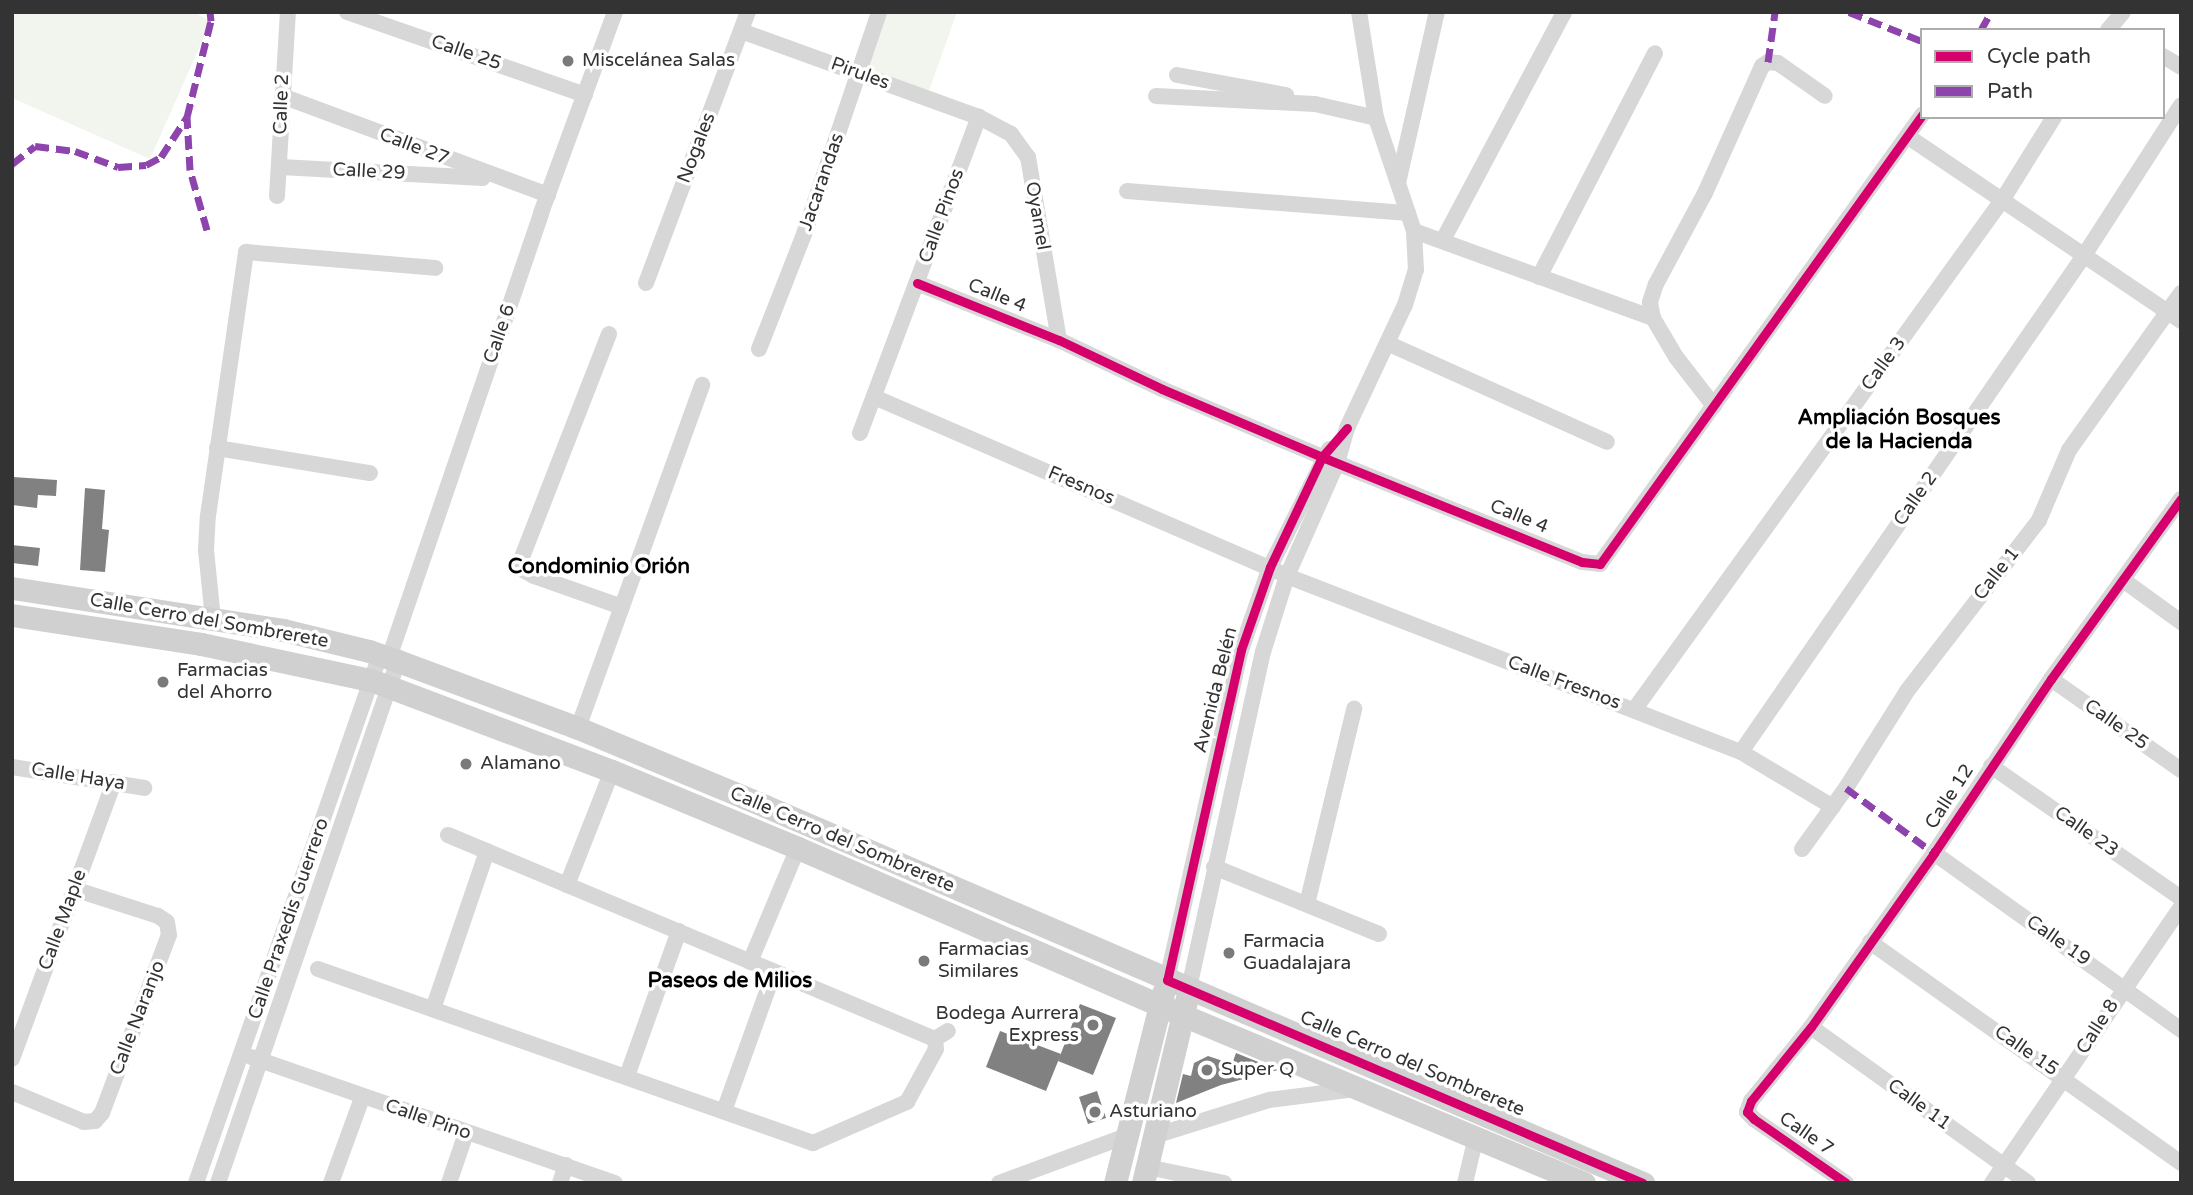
<!DOCTYPE html>
<html>
<head>
<meta charset="utf-8">
<style>
	body { margin:0 }
	#map { position:relative; width:2193px; height:1195px; overflow:hidden; background:#fff; font-family:"Varela Round",sans-serif }
	div>[style] { position:absolute }
	[style*='--x'] { left:calc(var(--x)*1px); top:calc(var(--y)*1px); width:calc(var(--w)*1px); rotate:calc(var(--a)*1deg) }
	.green>* { inset:0; background:#f1f5ed }
	.building>* { inset:0; background:#818181 }
	.street>* { height:16px; margin:-8px; padding:0 8px; transform-origin:8px; border-radius:8px; background:#d7d7d7 }
	.secondary>* { height:23px; margin:-11.5px; padding:0 11.5px; transform-origin:11.5px; border-radius:11.5px; background:#d0d0d0 }
	.quiet>* { height:7px; margin-top:-3.5px; transform-origin:0; background:repeating-linear-gradient(90deg,#8e44ad 0 14px,transparent 0 21px) }
	.cycleway>* { height:9px; margin:-4.5px; padding:0 4.5px; transform-origin:4.5px; border-radius:4.5px; background:#d6006c }
	.dots>* { width:19px; height:19px; translate:-50% -50%; box-sizing:border-box; border:4px solid #fff; border-radius:50% }
	span { translate:-50% -50%; white-space:nowrap; text-align:center; line-height:1.15; -webkit-text-stroke:7px #fff; paint-order:stroke }
	.street-label { font-size:19px; color:#333 }
	.poi-label { font-size:19px; color:#333 }
	.left { translate:0 -50%; text-align:left }
	.right { translate:-100% -50%; text-align:right }
	.neighbourhood-label { font-size:21px; color:#000; font-weight:700 }
	.frame { position:absolute; inset:0; border:14px solid #333; pointer-events:none }
	.legend { position:absolute; left:1920px; top:28px; width:245px; height:91px; box-sizing:border-box; background:#fff; border:2px solid #adadad; margin:0; padding:9px 12px; list-style:none; font-size:21px; color:#333 }
	.legend li { display:flex; align-items:center; gap:14px; height:35px }
	.legend b { width:35px; border:2px solid #adadad }
</style>
</head>
<body>
<div id="map">
	<div class="green">
		<div style="clip-path:polygon(12px 12px,193px 12px,211px 21px,150px 159px,12px 98px)"></div>
		<div style="clip-path:polygon(882px 12px,957px 12px,926px 99px,859px 76px)"></div>
	</div>
	<div class="building">
		<div style="clip-path:polygon(13px 477px,57px 480px,56px 496px,38px 495px,37px 508px,12px 505px)"></div>
		<div style="clip-path:polygon(85px 488px,105px 490px,102px 529px,109px 530px,105px 572px,80px 570px)"></div>
		<div style="clip-path:polygon(12px 545px,40px 548px,38px 566px,12px 563px)"></div>
		<div style="clip-path:polygon(1080px 1004px,1116px 1018px,1093px 1075px,1058px 1061px)"></div>
		<div style="clip-path:polygon(1000px 1031px,1061px 1054px,1046px 1091px,986px 1067px)"></div>
		<div style="clip-path:polygon(1236px 1053px,1278px 1070px,1221px 1085px,1176px 1103px,1183px 1074px,1191px 1076px,1194px 1063px,1208px 1056px,1232px 1064px)"></div>
		<div style="clip-path:polygon(1097px 1091px,1106px 1118px,1088px 1124px,1079px 1097px)"></div>
	</div>
	<div class="street">
		<div style="--x:347;--y:12;--w:252;--a:19.2"></div>
		<div style="--x:2108;--y:30;--w:23;--a:-50"></div>
		<div style="--x:741;--y:31;--w:253;--a:19.9"></div>
		<div style="--x:979;--y:117;--w:36;--a:28"></div>
		<div style="--x:1011;--y:134;--w:29;--a:54"></div>
		<div style="--x:1028;--y:157;--w:186;--a:80.4"></div>
		<div style="--x:2163;--y:56;--w:21;--a:31"></div>
		<div style="--x:1177;--y:75;--w:111;--a:10.4"></div>
		<div style="--x:282;--y:96;--w:284;--a:20.4"></div>
		<div style="--x:1156;--y:96;--w:159;--a:2.9"></div>
		<div style="--x:1315;--y:104;--w:63;--a:12.9"></div>
		<div style="--x:1907;--y:136;--w:331;--a:34"></div>
		<div style="--x:281;--y:167;--w:202;--a:3.1"></div>
		<div style="--x:1398;--y:183;--w:175;--a:-77.2"></div>
		<div style="--x:1127;--y:191;--w:282;--a:4.5"></div>
		<div style="--x:277;--y:196;--w:184;--a:-86.6"></div>
		<div style="--x:1414;--y:231;--w:254;--a:20"></div>
		<div style="--x:1443;--y:240;--w:258;--a:-62"></div>
		<div style="--x:1539;--y:277;--w:252;--a:-62.6"></div>
		<div style="--x:646;--y:283;--w:290;--a:-69.4"></div>
		<div style="--x:917;--y:283;--w:153;--a:21.9"></div>
		<div style="--x:1059;--y:340;--w:114;--a:25.4"></div>
		<div style="--x:1162;--y:389;--w:174;--a:23"></div>
		<div style="--x:1322;--y:457;--w:280;--a:22"></div>
		<div style="--x:1582;--y:562;--w:18;--a:6"></div>
		<div style="--x:1600;--y:564;--w:553;--a:-54.35"></div>
		<div style="--x:609;--y:334;--w:243;--a:111.3"></div>
		<div style="--x:521;--y:560;--w:10;--a:79"></div>
		<div style="--x:523;--y:570;--w:13;--a:29"></div>
		<div style="--x:534;--y:576;--w:93;--a:19.4"></div>
		<div style="--x:1387;--y:343;--w:241;--a:24.2"></div>
		<div style="--x:759;--y:349;--w:123;--a:-68.6"></div>
		<div style="--x:804;--y:234;--w:234;--a:-71.3"></div>
		<div style="--x:874;--y:397;--w:450;--a:23.4"></div>
		<div style="--x:1287;--y:576;--w:487;--a:21.2"></div>
		<div style="--x:1741;--y:752;--w:107;--a:30.9"></div>
		<div style="--x:1714;--y:406;--w:62;--a:-127.8"></div>
		<div style="--x:1676;--y:357;--w:45;--a:-120.5"></div>
		<div style="--x:1653;--y:318;--w:16;--a:-101"></div>
		<div style="--x:1650;--y:302;--w:19;--a:-72"></div>
		<div style="--x:1656;--y:284;--w:103;--a:-61.7"></div>
		<div style="--x:1705;--y:193;--w:139;--a:-65.8"></div>
		<div style="--x:1762;--y:66;--w:7;--a:-34"></div>
		<div style="--x:1768;--y:62;--w:10;--a:6"></div>
		<div style="--x:1778;--y:63;--w:57;--a:35.1"></div>
		<div style="--x:860;--y:433;--w:338;--a:-69.4"></div>
		<div style="--x:217;--y:448;--w:155;--a:9.3"></div>
		<div style="--x:2123;--y:580;--w:72;--a:35.9"></div>
		<div style="--x:213;--y:619;--w:69;--a:-95.8"></div>
		<div style="--x:206;--y:550;--w:34;--a:-87"></div>
		<div style="--x:208;--y:516;--w:267;--a:-81.8"></div>
		<div style="--x:246;--y:252;--w:190;--a:4.8"></div>
		<div style="--x:389;--y:658;--w:470;--a:-71.1"></div>
		<div style="--x:541;--y:213;--w:214;--a:-69.8"></div>
		<div style="--x:2051;--y:679;--w:159;--a:35"></div>
		<div style="--x:1634;--y:710;--w:630;--a:-54.17"></div>
		<div style="--x:2003;--y:199;--w:97;--a:-58.1"></div>
		<div style="--x:578;--y:728;--w:365;--a:-70.1"></div>
		<div style="--x:1741;--y:752;--w:605;--a:-55.36"></div>
		<div style="--x:2085;--y:254;--w:177;--a:-57.2"></div>
		<div style="--x:1991;--y:766;--w:231;--a:34.8"></div>
		<div style="--x:12;--y:767;--w:134;--a:9"></div>
		<div style="--x:448;--y:835;--w:528;--a:22.73"></div>
		<div style="--x:1802;--y:849;--w:75;--a:-54.2"></div>
		<div style="--x:1846;--y:788;--w:115;--a:-57.8"></div>
		<div style="--x:1907;--y:691;--w:216;--a:-52.3"></div>
		<div style="--x:2039;--y:520;--w:76;--a:-66.8"></div>
		<div style="--x:2069;--y:450;--w:193;--a:-54.5"></div>
		<div style="--x:1934;--y:853;--w:304;--a:35.6"></div>
		<div style="--x:1214;--y:867;--w:178;--a:22.1"></div>
		<div style="--x:567;--y:885;--w:123;--a:-68.5"></div>
		<div style="--x:1307;--y:904;--w:201;--a:-76.4"></div>
		<div style="--x:1870;--y:942;--w:382;--a:35.4"></div>
		<div style="--x:750;--y:962;--w:124;--a:-67.2"></div>
		<div style="--x:318;--y:969;--w:525;--a:19.37"></div>
		<div style="--x:813;--y:1143;--w:103;--a:-23.6"></div>
		<div style="--x:907;--y:1102;--w:60;--a:-61.3"></div>
		<div style="--x:936;--y:1049;--w:10;--a:-96"></div>
		<div style="--x:935;--y:1039;--w:15;--a:-32"></div>
		<div style="--x:1167;--y:980;--w:338;--a:-77.4"></div>
		<div style="--x:1241;--y:650;--w:88;--a:-70.7"></div>
		<div style="--x:1270;--y:567;--w:132;--a:-63.4"></div>
		<div style="--x:1189;--y:988;--w:344;--a:-77.6"></div>
		<div style="--x:1263;--y:652;--w:80;--a:-72.5"></div>
		<div style="--x:1287;--y:576;--w:124;--a:-66.1"></div>
		<div style="--x:1337;--y:463;--w:36;--a:-74"></div>
		<div style="--x:1347;--y:428;--w:136;--a:-64.8"></div>
		<div style="--x:1405;--y:305;--w:37;--a:-73"></div>
		<div style="--x:1416;--y:270;--w:39;--a:-93"></div>
		<div style="--x:1414;--y:231;--w:119;--a:-108.6"></div>
		<div style="--x:1376;--y:118;--w:107;--a:-99.1"></div>
		<div style="--x:433;--y:1009;--w:167;--a:-71.1"></div>
		<div style="--x:1811;--y:1027;--w:267;--a:35.7"></div>
		<div style="--x:251;--y:1057;--w:385;--a:19.1"></div>
		<div style="--x:12;--y:1059;--w:295;--a:-69.8"></div>
		<div style="--x:627;--y:1076;--w:154;--a:-70.3"></div>
		<div style="--x:12;--y:1092;--w:78;--a:22.6"></div>
		<div style="--x:84;--y:1122;--w:11;--a:-5"></div>
		<div style="--x:95;--y:1121;--w:11;--a:-49"></div>
		<div style="--x:102;--y:1113;--w:190;--a:-69.4"></div>
		<div style="--x:169;--y:935;--w:13;--a:-99"></div>
		<div style="--x:167;--y:922;--w:11;--a:-146"></div>
		<div style="--x:158;--y:916;--w:88;--a:-162.2"></div>
		<div style="--x:724;--y:1111;--w:148;--a:-70.2"></div>
		<div style="--x:1154;--y:1136;--w:121;--a:-17.4"></div>
		<div style="--x:1269;--y:1100;--w:87;--a:-7.3"></div>
		<div style="--x:1147;--y:1167;--w:79;--a:11.7"></div>
		<div style="--x:196;--y:1183;--w:559;--a:-70.79"></div>
		<div style="--x:218;--y:1183;--w:552;--a:-70.97"></div>
		<div style="--x:331;--y:1183;--w:90;--a:-70"></div>
		<div style="--x:449;--y:1183;--w:53;--a:-71.2"></div>
		<div style="--x:560;--y:1183;--w:19;--a:-72"></div>
		<div style="--x:999;--y:1183;--w:135;--a:-20.3"></div>
		<div style="--x:1465;--y:1183;--w:47;--a:-76.6"></div>
		<div style="--x:1846;--y:1183;--w:112;--a:-145.2"></div>
		<div style="--x:1754;--y:1119;--w:10;--a:-135"></div>
		<div style="--x:1747;--y:1112;--w:12;--a:-70"></div>
		<div style="--x:1751;--y:1101;--w:95;--a:-51"></div>
		<div style="--x:1811;--y:1027;--w:213;--a:-54.7"></div>
		<div style="--x:1934;--y:853;--w:210;--a:-56.1"></div>
		<div style="--x:2051;--y:679;--w:222;--a:-54.2"></div>
		<div style="--x:1992;--y:1183;--w:335;--a:-55.6"></div>
	</div>
	<div class="secondary">
		<div style="--x:12;--y:588;--w:274;--a:8.8"></div>
		<div style="--x:283;--y:630;--w:89;--a:13.7"></div>
		<div style="--x:369;--y:651;--w:31;--a:19"></div>
		<div style="--x:398;--y:661;--w:192;--a:20.4"></div>
		<div style="--x:578;--y:728;--w:203;--a:22.6"></div>
		<div style="--x:765;--y:806;--w:956;--a:23.24"></div>
		<div style="--x:12;--y:615;--w:191;--a:8.7"></div>
		<div style="--x:201;--y:644;--w:174;--a:12"></div>
		<div style="--x:371;--y:680;--w:258;--a:20.7"></div>
		<div style="--x:612;--y:771;--w:201;--a:22.5"></div>
		<div style="--x:798;--y:848;--w:404;--a:23.5"></div>
		<div style="--x:1168;--y:1009;--w:451;--a:22.7"></div>
		<div style="--x:1115;--y:1183;--w:196;--a:-75.8"></div>
		<div style="--x:1143;--y:1183;--w:187;--a:-76.7"></div>
	</div>
	<div class="quiet">
		<div style="--x:1849;--y:12;--w:79;--a:21.7"></div>
		<div style="--x:1981;--y:30;--w:21;--a:-61"></div>
		<div style="--x:1768;--y:62;--w:50;--a:-82"></div>
		<div style="--x:12;--y:164;--w:29;--a:-38"></div>
		<div style="--x:35;--y:146;--w:40;--a:7.1"></div>
		<div style="--x:75;--y:151;--w:46;--a:20.4"></div>
		<div style="--x:118;--y:167;--w:28;--a:-4"></div>
		<div style="--x:146;--y:165;--w:17;--a:-28"></div>
		<div style="--x:161;--y:157;--w:48;--a:-57"></div>
		<div style="--x:207;--y:230;--w:62;--a:-105.8"></div>
		<div style="--x:190;--y:170;--w:53;--a:-93.2"></div>
		<div style="--x:187;--y:117;--w:99;--a:-76"></div>
		<div style="--x:211;--y:21;--w:9;--a:-96"></div>
		<div style="--x:1846;--y:788;--w:109;--a:36.5"></div>
	</div>
	<div class="cycleway">
		<div style="--x:917;--y:283;--w:153;--a:21.9"></div>
		<div style="--x:1059;--y:340;--w:114;--a:25.4"></div>
		<div style="--x:1162;--y:389;--w:174;--a:23"></div>
		<div style="--x:1322;--y:457;--w:280;--a:22"></div>
		<div style="--x:1582;--y:562;--w:18;--a:6"></div>
		<div style="--x:1600;--y:564;--w:553;--a:-54.35"></div>
		<div style="--x:1347;--y:428;--w:38;--a:131"></div>
		<div style="--x:1322;--y:457;--w:122;--a:115.3"></div>
		<div style="--x:1270;--y:567;--w:88;--a:109.3"></div>
		<div style="--x:1241;--y:650;--w:338;--a:102.6"></div>
		<div style="--x:1167;--y:980;--w:517;--a:23.1"></div>
		<div style="--x:1846;--y:1183;--w:112;--a:-145.2"></div>
		<div style="--x:1754;--y:1119;--w:10;--a:-135"></div>
		<div style="--x:1747;--y:1112;--w:12;--a:-70"></div>
		<div style="--x:1751;--y:1101;--w:95;--a:-51"></div>
		<div style="--x:1811;--y:1027;--w:213;--a:-54.7"></div>
		<div style="--x:1934;--y:853;--w:210;--a:-56.1"></div>
		<div style="--x:2051;--y:679;--w:222;--a:-54.2"></div>
	</div>
	<div class="dots">
		<div style="left:568px;top:61px;background:#7a7a7a"></div>
		<div style="left:163px;top:682px;background:#7a7a7a"></div>
		<div style="left:466px;top:764px;background:#7a7a7a"></div>
		<div style="left:1229px;top:953px;background:#7a7a7a"></div>
		<div style="left:924px;top:961px;background:#7a7a7a"></div>
		<div style="left:1093px;top:1025px;background:#7a7a7a"></div>
		<div style="left:1207px;top:1070px;background:#7a7a7a"></div>
		<div style="left:1095px;top:1112px;background:#7a7a7a"></div>
	</div>
	<div class="street-label">
		<span style="left:466px;top:53px;rotate:19deg">Calle 25</span>
		<span style="left:860px;top:74px;rotate:20deg">Pirules</span>
		<span style="left:282px;top:104px;rotate:-88deg">Calle 2</span>
		<span style="left:414px;top:147px;rotate:21deg">Calle 27</span>
		<span style="left:697px;top:148px;rotate:-69deg">Nogales</span>
		<span style="left:369px;top:172px;rotate:3deg">Calle 29</span>
		<span style="left:822px;top:182px;rotate:-71deg">Jacarandas</span>
		<span style="left:942px;top:216px;rotate:-70deg">Calle Pinos</span>
		<span style="left:1037px;top:216px;rotate:80deg">Oyamel</span>
		<span style="left:997px;top:296px;rotate:22deg">Calle 4</span>
		<span style="left:500px;top:334px;rotate:-71deg">Calle 6</span>
		<span style="left:1884px;top:364px;rotate:-54deg">Calle 3</span>
		<span style="left:1081px;top:486px;rotate:23deg">Fresnos</span>
		<span style="left:1916px;top:499px;rotate:-55deg">Calle 2</span>
		<span style="left:1519px;top:517px;rotate:22deg">Calle 4</span>
		<span style="left:1997px;top:574px;rotate:-52deg">Calle 1</span>
		<span style="left:209px;top:621px;rotate:10deg">Calle Cerro del Sombrerete</span>
		<span style="left:1564px;top:683px;rotate:21deg">Calle Fresnos</span>
		<span style="left:1216px;top:690px;rotate:-76deg">Avenida Belén</span>
		<span style="left:2116px;top:725px;rotate:35deg">Calle 25</span>
		<span style="left:78px;top:777px;rotate:9deg">Calle Haya</span>
		<span style="left:1950px;top:797px;rotate:-57deg">Calle 12</span>
		<span style="left:2086px;top:832px;rotate:35deg">Calle 23</span>
		<span style="left:842px;top:840px;rotate:23deg">Calle Cerro del Sombrerete</span>
		<span style="left:289px;top:919px;rotate:-71deg">Calle Praxedis Guerrero</span>
		<span style="left:63px;top:920px;rotate:-70deg">Calle Maple</span>
		<span style="left:2058px;top:941px;rotate:35deg">Calle 19</span>
		<span style="left:138px;top:1018px;rotate:-69deg">Calle Naranjo</span>
		<span style="left:2098px;top:1027px;rotate:-57deg">Calle 8</span>
		<span style="left:2026px;top:1051px;rotate:35deg">Calle 15</span>
		<span style="left:1412px;top:1064px;rotate:23deg">Calle Cerro del Sombrerete</span>
		<span style="left:1919px;top:1105px;rotate:36deg">Calle 11</span>
		<span style="left:428px;top:1120px;rotate:19deg">Calle Pino</span>
		<span style="left:1806px;top:1134px;rotate:35deg">Calle 7</span>
	</div>
	<div class="poi-label">
		<span class="left" style="left:582px;top:61px">Miscelánea Salas</span>
		<span class="left" style="left:177px;top:682px">Farmacias<br>del Ahorro</span>
		<span class="left" style="left:480px;top:764px">Alamano</span>
		<span class="left" style="left:1243px;top:953px">Farmacia<br>Guadalajara</span>
		<span class="left" style="left:938px;top:961px">Farmacias<br>Similares</span>
		<span class="right" style="left:1079px;top:1025px">Bodega Aurrera<br>Express</span>
		<span class="left" style="left:1221px;top:1070px">Super Q</span>
		<span class="left" style="left:1109px;top:1112px">Asturiano</span>
	</div>
	<div class="neighbourhood-label">
		<span style="left:1899px;top:430px">Ampliación Bosques<br>de la Hacienda</span>
		<span style="left:599px;top:567px">Condominio Orión</span>
		<span style="left:730px;top:981px">Paseos de Milios</span>
	</div>
	<div class="frame"></div>
	<ul class="legend">
	<li><b style="height:9px;background:#d6006c"></b>Cycle path</li>
	<li><b style="height:9px;background:#8e44ad"></b>Path</li>
	</ul>
</div>
</body>
</html>
